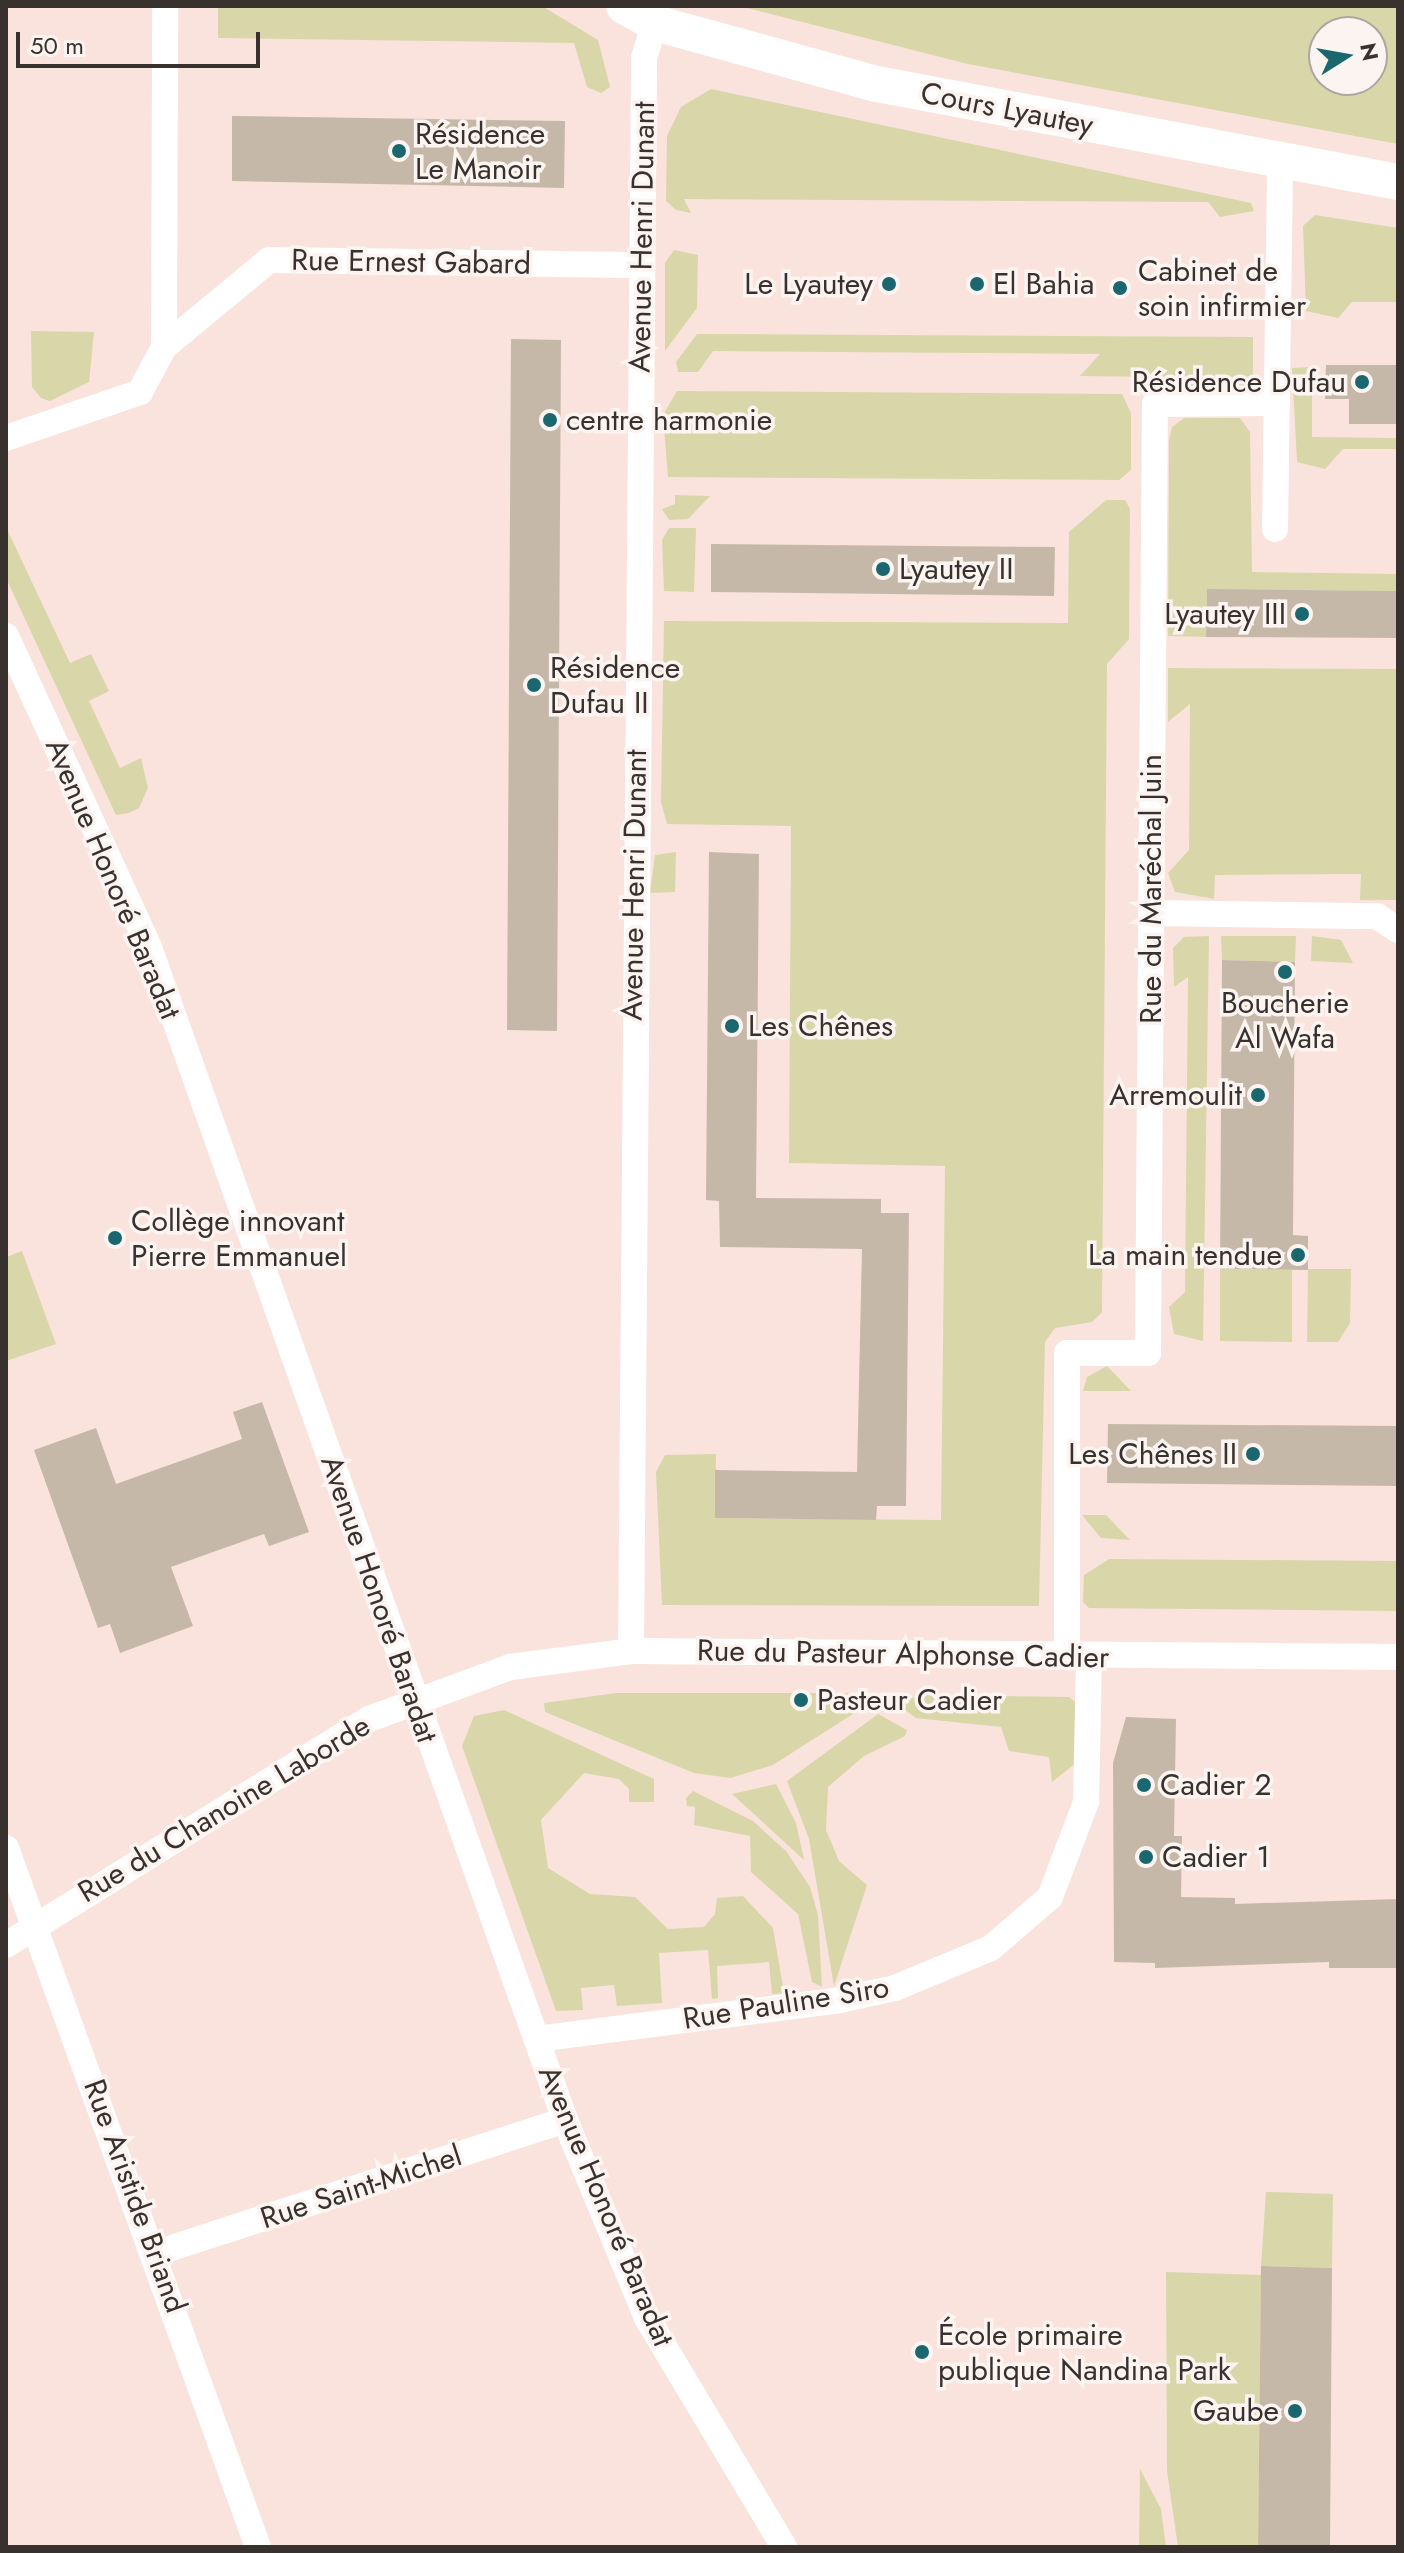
<!DOCTYPE html>
<html>
<head>
<meta charset="utf-8">
<style>
	body { margin:0 }
	#map { position:relative; width:1404px; height:2553px; overflow:hidden; background:#f9e3dc; font-family:Jost,sans-serif }
	div>[style] { position:absolute }
	[style*='--x'] { left:calc(var(--x)*1px); top:calc(var(--y)*1px); width:calc(var(--w)*1px); rotate:calc(var(--a)*1deg) }
	.green>* { inset:0; background:#d9d7a9 }
	.building>* { inset:0; background:#c5b8a9 }
	.minor>* { height:26px; margin:-13px; padding:0 13px; transform-origin:13px; border-radius:13px; background:#fff }
	.secondary>* { height:36px; margin:-18px; padding:0 18px; transform-origin:18px; border-radius:18px; background:#fff }
	.dots>* { width:22px; height:22px; translate:-50% -50%; box-sizing:border-box; border:4px solid #fcf4f1; border-radius:50% }
	span { translate:-50% -50%; white-space:nowrap; text-align:center; line-height:1.15; -webkit-text-stroke:7px #fcf4f1; paint-order:stroke }
	.street-label { font-size:30px; color:#39312e }
	.poi-label { font-size:30px; color:#39312e }
	.left { translate:0 -50%; text-align:left }
	.right { translate:-100% -50%; text-align:right }
	.frame { position:absolute; inset:0; border:8px solid #39312e; pointer-events:none }
	.north { position:absolute; left:1308px; top:16px; width:80px; height:80px; box-sizing:border-box; background:#fcf4f1; border:2px solid #aea6a3; border-radius:50%; rotate:79deg; font-size:22px; font-weight:700; line-height:32px; text-align:center; color:#39312e }
	.north::after { content:''; display:block; margin:auto; width:28px; height:36px; background:#1b676f; clip-path:polygon(50% 0,100% 100%,50% 72%,0 100%) }
	.scale { position:absolute; left:16px; top:32px; width:244px; height:36px; box-sizing:border-box; border:4px solid #39312e; border-top:0; padding-left:10px; font-size:24px; line-height:28px; white-space:nowrap; color:#39312e; -webkit-text-stroke:6px #fcf4f1; paint-order:stroke }
</style>
</head>
<body>
<div id="map">
	<div class="green">
		<div style="clip-path:polygon(218px 6px,542px 6px,598px 40px,610px 87px,601px 93px,587px 87px,574px 43px,218px 38px)"></div>
		<div style="clip-path:polygon(evenodd,739px 6px,1398px 6px,1398px 144px,968px 64px,739px 6px,1324px 32px,1372px 32px,1372px 80px,1324px 80px,1324px 32px)"></div>
		<div style="clip-path:polygon(711px 89px,1251px 203px,1254px 211px,1220px 217px,1208px 202px,684px 199px,691px 213px,676px 210px,666px 201px,667px 136px,681px 107px)"></div>
		<div style="clip-path:polygon(1315px 215px,1398px 228px,1398px 302px,1352px 302px,1338px 318px,1306px 311px,1303px 226px)"></div>
		<div style="clip-path:polygon(674px 250px,698px 255px,697px 308px,665px 351px,665px 263px)"></div>
		<div style="clip-path:polygon(31px 331px,94px 332px,89px 382px,50px 401px,41px 398px,32px 387px)"></div>
		<div style="clip-path:polygon(697px 334px,1253px 337px,1253px 384px,1175px 389px,1164px 377px,1080px 376px,1100px 354px,713px 351px,698px 372px,678px 372px,676px 362px)"></div>
		<div style="clip-path:polygon(1312px 367px,1312px 437px,1398px 438px,1398px 449px,1343px 449px,1325px 469px,1297px 462px,1292px 368px)"></div>
		<div style="clip-path:polygon(677px 391px,1122px 394px,1131px 413px,1131px 470px,1119px 480px,668px 477px,663px 415px)"></div>
		<div style="clip-path:polygon(1184px 418px,1240px 418px,1250px 432px,1252px 572px,1398px 574px,1398px 591px,1207px 590px,1206px 637px,1168px 636px,1169px 440px,1172px 427px)"></div>
		<div style="clip-path:polygon(675px 495px,710px 496px,688px 519px,669px 520px,662px 509px,675px 504px)"></div>
		<div style="clip-path:polygon(1106px 500px,1125px 500px,1130px 509px,1129px 639px,1107px 664px,1102px 1312px,1092px 1322px,1055px 1328px,1045px 1342px,1039px 1606px,662px 1605px,656px 1472px,665px 1455px,716px 1454px,715px 1518px,941px 1520px,945px 1166px,789px 1163px,791px 826px,667px 824px,661px 802px,664px 621px,1068px 623px,1069px 532px)"></div>
		<div style="clip-path:polygon(6px 527px,70px 663px,91px 654px,109px 691px,89px 701px,120px 768px,141px 758px,148px 788px,139px 808px,129px 813px,116px 815px,6px 578px)"></div>
		<div style="clip-path:polygon(669px 528px,696px 528px,694px 592px,664px 591px,662px 540px)"></div>
		<div style="clip-path:polygon(1168px 668px,1398px 669px,1398px 900px,1360px 900px,1361px 874px,1215px 875px,1214px 899px,1175px 892px,1168px 873px,1189px 850px,1190px 704px,1168px 722px)"></div>
		<div style="clip-path:polygon(676px 852px,675px 892px,650px 893px,655px 855px)"></div>
		<div style="clip-path:polygon(1209px 936px,1203px 1341px,1174px 1334px,1169px 1307px,1185px 1292px,1188px 977px,1174px 987px,1173px 948px,1184px 937px)"></div>
		<div style="clip-path:polygon(1221px 936px,1296px 936px,1295px 962px,1222px 960px)"></div>
		<div style="clip-path:polygon(1312px 936px,1341px 940px,1353px 963px,1311px 961px)"></div>
		<div style="clip-path:polygon(22px 1251px,56px 1344px,6px 1361px,6px 1257px)"></div>
		<div style="clip-path:polygon(1220px 1269px,1292px 1270px,1292px 1342px,1220px 1341px)"></div>
		<div style="clip-path:polygon(1308px 1269px,1351px 1269px,1350px 1323px,1338px 1342px,1307px 1342px)"></div>
		<div style="clip-path:polygon(1107px 1366px,1131px 1391px,1083px 1391px,1087px 1377px)"></div>
		<div style="clip-path:polygon(1082px 1515px,1106px 1515px,1130px 1540px,1101px 1538px)"></div>
		<div style="clip-path:polygon(1109px 1559px,1398px 1561px,1398px 1611px,1089px 1608px,1083px 1602px,1084px 1575px)"></div>
		<div style="clip-path:polygon(616px 1693px,854px 1693px,860px 1701px,859px 1710px,773px 1765px,730px 1778px,694px 1773px,545px 1712px,544px 1703px)"></div>
		<div style="clip-path:polygon(920px 1695px,1069px 1697px,1076px 1703px,1076px 1763px,1052px 1782px,1049px 1757px,1009px 1751px,1001px 1727px,916px 1718px,897px 1704px)"></div>
		<div style="clip-path:polygon(504px 1710px,654px 1779px,654px 1802px,629px 1802px,629px 1789px,619px 1779px,584px 1773px,541px 1820px,548px 1868px,590px 1894px,635px 1897px,668px 1929px,704px 1927px,715px 1914px,717px 1898px,743px 1896px,773px 1928px,784px 1993px,772px 1994px,769px 1962px,717px 1966px,718px 1998px,712px 1999px,708px 1950px,659px 1953px,662px 2003px,617px 2006px,614px 1985px,581px 1988px,583px 2010px,556px 2011px,462px 1746px,474px 1716px)"></div>
		<div style="clip-path:polygon(878px 1714px,907px 1730px,905px 1736px,864px 1756px,828px 1787px,826px 1830px,839px 1861px,867px 1885px,834px 1986px,809px 1839px,787px 1781px)"></div>
		<div style="clip-path:polygon(776px 1784px,796px 1823px,804px 1860px,732px 1794px)"></div>
		<div style="clip-path:polygon(693px 1791px,753px 1821px,786px 1851px,810px 1887px,818px 1915px,822px 1987px,812px 1982px,798px 1914px,751px 1872px,750px 1836px,694px 1825px,695px 1807px,687px 1806px,686px 1798px)"></div>
		<div style="clip-path:polygon(1266px 2192px,1333px 2194px,1332px 2268px,1261px 2266px)"></div>
		<div style="clip-path:polygon(1166px 2272px,1261px 2275px,1258px 2547px,1178px 2547px,1167px 2471px)"></div>
		<div style="clip-path:polygon(1140px 2469px,1161px 2509px,1166px 2547px,1139px 2547px)"></div>
	</div>
	<div class="building">
		<div style="clip-path:polygon(232px 116px,565px 121px,564px 188px,232px 181px)"></div>
		<div style="clip-path:polygon(511px 339px,561px 340px,557px 1031px,507px 1030px)"></div>
		<div style="clip-path:polygon(1326px 365px,1398px 365px,1398px 424px,1349px 424px,1349px 399px,1325px 399px)"></div>
		<div style="clip-path:polygon(711px 544px,1055px 547px,1054px 596px,711px 592px)"></div>
		<div style="clip-path:polygon(1207px 589px,1398px 591px,1398px 638px,1206px 637px)"></div>
		<div style="clip-path:polygon(709px 852px,759px 854px,756px 1198px,881px 1199px,881px 1213px,909px 1213px,906px 1506px,877px 1506px,876px 1520px,715px 1518px,715px 1470px,857px 1472px,862px 1249px,720px 1247px,719px 1201px,706px 1200px)"></div>
		<div style="clip-path:polygon(1222px 960px,1295px 962px,1293px 1235px,1308px 1236px,1308px 1270px,1220px 1269px)"></div>
		<div style="clip-path:polygon(262px 1402px,309px 1532px,269px 1546px,264px 1534px,171px 1567px,193px 1626px,120px 1653px,110px 1624px,98px 1628px,34px 1450px,96px 1428px,116px 1484px,242px 1439px,233px 1412px)"></div>
		<div style="clip-path:polygon(1108px 1424px,1398px 1426px,1398px 1486px,1107px 1483px)"></div>
		<div style="clip-path:polygon(1126px 1717px,1176px 1719px,1174px 1836px,1182px 1836px,1181px 1897px,1235px 1898px,1235px 1904px,1398px 1899px,1396px 1968px,1329px 1968px,1329px 1962px,1155px 1968px,1155px 1963px,1114px 1962px,1113px 1763px)"></div>
		<div style="clip-path:polygon(1261px 2266px,1332px 2268px,1330px 2547px,1258px 2547px)"></div>
	</div>
	<div class="minor">
		<div style="--x:164;--y:347;--w:341;--a:-89.8"></div>
		<div style="--x:6;--y:438;--w:142;--a:-18.9"></div>
		<div style="--x:140;--y:392;--w:51;--a:-61.9"></div>
		<div style="--x:164;--y:347;--w:136;--a:-39.6"></div>
		<div style="--x:269;--y:260;--w:373;--a:0.8"></div>
		<div style="--x:1275;--y:529;--w:366;--a:-89.2"></div>
		<div style="--x:6;--y:636;--w:342;--a:65.3"></div>
		<div style="--x:149;--y:947;--w:1245;--a:70.47"></div>
		<div style="--x:565;--y:2120;--w:214;--a:67.5"></div>
		<div style="--x:647;--y:2318;--w:267;--a:59.1"></div>
		<div style="--x:1151;--y:913;--w:226;--a:0.8"></div>
		<div style="--x:1377;--y:916;--w:25;--a:34"></div>
		<div style="--x:631;--y:1651;--w:1593;--a:-89.53"></div>
		<div style="--x:644;--y:58;--w:37;--a:-73"></div>
		<div style="--x:1067;--y:1655;--w:302;--a:-90"></div>
		<div style="--x:1067;--y:1353;--w:81;--a:0"></div>
		<div style="--x:1148;--y:1353;--w:949;--a:-89.58"></div>
		<div style="--x:1155;--y:404;--w:122;--a:-0.5"></div>
		<div style="--x:6;--y:1848;--w:743;--a:70.18"></div>
		<div style="--x:6;--y:1945;--w:428;--a:-31.9"></div>
		<div style="--x:369;--y:1719;--w:150;--a:-20.2"></div>
		<div style="--x:510;--y:1667;--w:122;--a:-7.5"></div>
		<div style="--x:631;--y:1651;--w:767;--a:0.45"></div>
		<div style="--x:537;--y:2039;--w:300;--a:-7.3"></div>
		<div style="--x:835;--y:2001;--w:61;--a:-12.2"></div>
		<div style="--x:895;--y:1988;--w:104;--a:-22.6"></div>
		<div style="--x:991;--y:1948;--w:78;--a:-40.8"></div>
		<div style="--x:1050;--y:1897;--w:102;--a:-69.2"></div>
		<div style="--x:1086;--y:1802;--w:146;--a:-88.8"></div>
		<div style="--x:156;--y:2253;--w:430;--a:-18"></div>
	</div>
	<div class="secondary">
		<div style="--x:624;--y:6;--w:35;--a:29"></div>
		<div style="--x:655;--y:23;--w:230;--a:15.4"></div>
		<div style="--x:877;--y:84;--w:530;--a:10.65"></div>
	</div>
	<div class="dots">
		<div style="left:399px;top:151px;background:#1b676f"></div>
		<div style="left:889px;top:284px;background:#1b676f"></div>
		<div style="left:977px;top:284px;background:#1b676f"></div>
		<div style="left:1120px;top:288px;background:#1b676f"></div>
		<div style="left:1362px;top:382px;background:#1b676f"></div>
		<div style="left:550px;top:420px;background:#1b676f"></div>
		<div style="left:883px;top:569px;background:#1b676f"></div>
		<div style="left:1302px;top:614px;background:#1b676f"></div>
		<div style="left:534px;top:685px;background:#1b676f"></div>
		<div style="left:1285px;top:972px;background:#1b676f"></div>
		<div style="left:732px;top:1026px;background:#1b676f"></div>
		<div style="left:1258px;top:1095px;background:#1b676f"></div>
		<div style="left:115px;top:1238px;background:#1b676f"></div>
		<div style="left:1298px;top:1255px;background:#1b676f"></div>
		<div style="left:1253px;top:1454px;background:#1b676f"></div>
		<div style="left:801px;top:1700px;background:#1b676f"></div>
		<div style="left:1144px;top:1785px;background:#1b676f"></div>
		<div style="left:1146px;top:1857px;background:#1b676f"></div>
		<div style="left:922px;top:2352px;background:#1b676f"></div>
		<div style="left:1295px;top:2411px;background:#1b676f"></div>
	</div>
	<div class="street-label">
		<span style="left:1007px;top:109px;rotate:11deg">Cours Lyautey</span>
		<span style="left:642px;top:237px;rotate:-89deg">Avenue Henri Dunant</span>
		<span style="left:411px;top:262px;rotate:1deg">Rue Ernest Gabard</span>
		<span style="left:113px;top:879px;rotate:67deg">Avenue Honoré Baradat</span>
		<span style="left:634px;top:885px;rotate:-89deg">Avenue Henri Dunant</span>
		<span style="left:1151px;top:889px;rotate:-90deg">Rue du Maréchal Juin</span>
		<span style="left:379px;top:1599px;rotate:71deg">Avenue Honoré Baradat</span>
		<span style="left:903px;top:1654px;rotate:1deg">Rue du Pasteur Alphonse Cadier</span>
		<span style="left:224px;top:1809px;rotate:-31deg">Rue du Chanoine Laborde</span>
		<span style="left:786px;top:2003px;rotate:-9deg">Rue Pauline Siro</span>
		<span style="left:361px;top:2187px;rotate:-18deg">Rue Saint-Michel</span>
		<span style="left:135px;top:2196px;rotate:70deg">Rue Aristide Briand</span>
		<span style="left:606px;top:2206px;rotate:67deg">Avenue Honoré Baradat</span>
	</div>
	<div class="poi-label">
		<span class="left" style="left:415px;top:151px">Résidence<br>Le Manoir</span>
		<span class="left" style="left:1138px;top:288px">Cabinet de<br>soin infirmier</span>
		<span class="right" style="left:873px;top:284px">Le Lyautey</span>
		<span class="left" style="left:993px;top:284px">El Bahia</span>
		<span class="right" style="left:1346px;top:382px">Résidence Dufau</span>
		<span class="left" style="left:566px;top:420px">centre harmonie</span>
		<span class="left" style="left:899px;top:569px">Lyautey II</span>
		<span class="right" style="left:1286px;top:614px">Lyautey III</span>
		<span class="left" style="left:550px;top:685px">Résidence<br>Dufau II</span>
		<span style="left:1285px;top:1020px">Boucherie<br>Al Wafa</span>
		<span class="left" style="left:748px;top:1026px">Les Chênes</span>
		<span class="right" style="left:1242px;top:1095px">Arremoulit</span>
		<span class="left" style="left:131px;top:1238px">Collège innovant<br>Pierre Emmanuel</span>
		<span class="right" style="left:1282px;top:1255px">La main tendue</span>
		<span class="right" style="left:1237px;top:1454px">Les Chênes II</span>
		<span class="left" style="left:817px;top:1700px">Pasteur Cadier</span>
		<span class="left" style="left:1160px;top:1785px">Cadier 2</span>
		<span class="left" style="left:1162px;top:1857px">Cadier 1</span>
		<span class="left" style="left:938px;top:2352px">École primaire<br>publique Nandina Park</span>
		<span class="right" style="left:1279px;top:2411px">Gaube</span>
	</div>
	<div class="frame"></div>
	<div class="north">N</div>
	<div class="scale">50 m</div>
</div>
</body>
</html>
